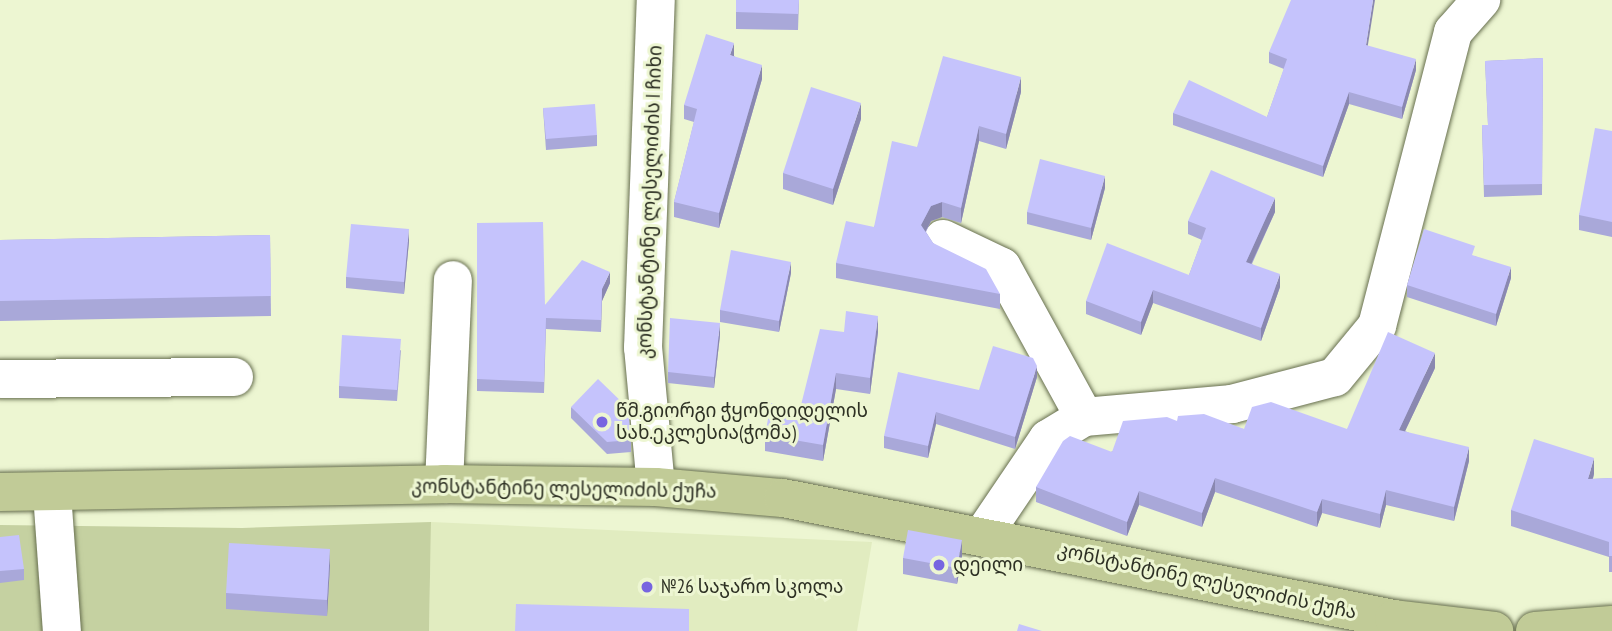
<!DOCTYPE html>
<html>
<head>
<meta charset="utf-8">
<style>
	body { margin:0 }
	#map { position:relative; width:1612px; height:631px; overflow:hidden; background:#edf6d2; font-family:"PT Sans Narrow","Noto Sans Georgian",sans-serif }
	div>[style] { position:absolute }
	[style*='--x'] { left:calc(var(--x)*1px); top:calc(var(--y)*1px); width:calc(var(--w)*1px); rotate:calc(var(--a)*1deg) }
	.built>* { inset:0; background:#e1ecc0 }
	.green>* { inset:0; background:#c5d1a1 }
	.roads { filter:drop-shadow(0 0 2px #676f4f) drop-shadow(0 0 2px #676f4f) }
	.minor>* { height:38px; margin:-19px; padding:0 19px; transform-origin:19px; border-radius:19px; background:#fff }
	.major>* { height:38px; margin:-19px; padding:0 19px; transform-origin:19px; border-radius:19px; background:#c1cb97 }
	.wall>* { inset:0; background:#a9a8d9 }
	.shaded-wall>* { inset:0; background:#8a88b0 }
	.building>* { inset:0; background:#c5c3fc }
	.dots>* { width:19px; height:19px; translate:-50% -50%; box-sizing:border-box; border:4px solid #edf6d2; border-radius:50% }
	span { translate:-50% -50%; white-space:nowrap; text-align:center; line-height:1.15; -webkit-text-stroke:6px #edf6d2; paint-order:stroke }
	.street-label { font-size:19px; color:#2e3124 }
	.poi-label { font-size:19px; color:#2e3124 }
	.left { translate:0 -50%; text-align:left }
</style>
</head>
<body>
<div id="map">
	<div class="built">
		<div style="clip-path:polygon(431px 522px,872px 542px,857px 631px,429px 631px)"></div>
	</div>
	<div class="green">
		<div style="clip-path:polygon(431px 522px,429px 631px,0 631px,0 525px,242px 528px)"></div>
	</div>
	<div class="roads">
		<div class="minor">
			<div style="--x:943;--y:239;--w:65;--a:25.4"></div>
			<div style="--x:1002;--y:267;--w:171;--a:61.3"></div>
			<div style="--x:0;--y:379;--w:234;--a:-0.5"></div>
			<div style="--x:444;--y:484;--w:204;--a:-87.5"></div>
			<div style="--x:656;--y:487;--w:140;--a:-95.3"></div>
			<div style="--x:643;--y:348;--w:348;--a:-87.9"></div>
			<div style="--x:52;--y:493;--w:138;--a:85.9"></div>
			<div style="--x:983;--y:535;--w:116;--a:-55.9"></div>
			<div style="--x:1048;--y:439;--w:42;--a:-31.4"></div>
			<div style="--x:1084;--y:417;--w:149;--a:-5"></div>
			<div style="--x:1232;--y:404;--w:106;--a:-14.7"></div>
			<div style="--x:1335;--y:377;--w:66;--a:-50.5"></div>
			<div style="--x:1377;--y:326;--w:304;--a:-75.5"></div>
			<div style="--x:1453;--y:32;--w:43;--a:-48.8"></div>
		</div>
		<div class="major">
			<div style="--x:0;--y:492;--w:444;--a:-1"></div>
			<div style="--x:444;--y:484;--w:212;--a:0.8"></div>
			<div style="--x:656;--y:487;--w:127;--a:5"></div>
			<div style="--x:783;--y:498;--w:623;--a:11.2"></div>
			<div style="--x:1394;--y:619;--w:101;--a:6.8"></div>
			<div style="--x:1535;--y:631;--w:77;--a:-4.5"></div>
		</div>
	</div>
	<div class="wall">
		<div style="clip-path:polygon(736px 0,799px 0,798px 30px,736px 29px)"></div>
		<div style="clip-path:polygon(1368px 46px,1416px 70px,1402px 119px,1349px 104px,1323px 177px,1173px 125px,1173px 113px,1267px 117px,1284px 69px,1269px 63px,1269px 52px)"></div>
		<div style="clip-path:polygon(734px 56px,762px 79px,719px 228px,674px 217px,674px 202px,694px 122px,684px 119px,684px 105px)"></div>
		<div style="clip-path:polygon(1543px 58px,1542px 195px,1484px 197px,1482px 125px,1488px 125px,1485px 61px)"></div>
		<div style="clip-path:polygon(1021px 92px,1006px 149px,979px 141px,961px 223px,942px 217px,931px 221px,926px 232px,933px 243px,1000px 294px,1000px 309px,836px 278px,836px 263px,874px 227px,917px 147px)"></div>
		<div style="clip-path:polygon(543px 108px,597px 135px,597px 146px,546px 150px)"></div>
		<div style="clip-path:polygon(861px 119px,833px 205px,783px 189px,783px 173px)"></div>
		<div style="clip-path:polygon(1612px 131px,1612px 237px,1579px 230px,1579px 215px)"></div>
		<div style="clip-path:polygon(1105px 188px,1091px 240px,1027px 224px,1027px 212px)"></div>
		<div style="clip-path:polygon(1275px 212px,1252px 264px,1280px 287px,1261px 341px,1153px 303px,1141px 335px,1086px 314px,1086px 301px,1189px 275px,1202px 240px,1188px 234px,1188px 221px)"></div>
		<div style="clip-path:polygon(477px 223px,545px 305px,610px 283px,602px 301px,601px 332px,546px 329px,544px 393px,477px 391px)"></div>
		<div style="clip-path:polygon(270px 235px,271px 316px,0 321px,0 240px)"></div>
		<div style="clip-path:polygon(409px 241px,404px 294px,346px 288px,346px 277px)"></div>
		<div style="clip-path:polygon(1475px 256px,1511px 278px,1496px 326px,1407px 297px,1407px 285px)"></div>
		<div style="clip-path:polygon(791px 273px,779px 332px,720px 322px,720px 310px)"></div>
		<div style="clip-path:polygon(844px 332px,878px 332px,870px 394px,836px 389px,823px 461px,765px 451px,765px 435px,800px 409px)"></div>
		<div style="clip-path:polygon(720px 335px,714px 388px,668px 383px,668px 372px)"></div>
		<div style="clip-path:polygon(401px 350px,397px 401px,339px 398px,339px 386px)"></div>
		<div style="clip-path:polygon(1435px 368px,1405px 431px,1469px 461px,1454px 521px,1386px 505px,1380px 528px,1322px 513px,1317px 527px,1215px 492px,1202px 527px,1139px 505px,1127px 536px,1036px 502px,1036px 487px,1177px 421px,1244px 429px,1347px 429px)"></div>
		<div style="clip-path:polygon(1037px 377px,1015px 449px,936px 424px,928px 458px,884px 448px,884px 436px,979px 390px)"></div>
		<div style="clip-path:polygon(571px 407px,631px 440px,631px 452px,607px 454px,571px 418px)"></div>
		<div style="clip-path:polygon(1594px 474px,1593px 479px,1612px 478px,1612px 572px,1609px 572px,1609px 557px,1511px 526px,1511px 510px)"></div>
		<div style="clip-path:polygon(0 537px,24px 569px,24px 580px,0 583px)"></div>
		<div style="clip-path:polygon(962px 556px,957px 584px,903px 574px,903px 558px)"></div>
		<div style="clip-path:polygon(330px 565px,327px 616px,226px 609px,226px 593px)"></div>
	</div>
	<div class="shaded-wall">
		<div style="clip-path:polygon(1373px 0,1375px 0,1366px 57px,1366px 45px)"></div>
		<div style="clip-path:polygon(734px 43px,734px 57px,730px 55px)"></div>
		<div style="clip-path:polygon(1416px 59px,1416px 70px,1402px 119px,1402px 107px)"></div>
		<div style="clip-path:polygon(762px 65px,762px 79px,719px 228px,719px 213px)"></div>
		<div style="clip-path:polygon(1021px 77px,1021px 92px,1006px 149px,1006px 134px)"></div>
		<div style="clip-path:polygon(1349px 92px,1349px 104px,1323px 177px,1323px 166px)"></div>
		<div style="clip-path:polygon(861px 103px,861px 119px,833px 205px,833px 189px)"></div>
		<div style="clip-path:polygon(979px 126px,979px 141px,961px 223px,961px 208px)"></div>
		<div style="clip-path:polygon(1105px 176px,1105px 188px,1091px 240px,1091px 228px)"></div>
		<div style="clip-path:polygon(1275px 198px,1275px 212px,1246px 275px,1246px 262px)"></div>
		<div style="clip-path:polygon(942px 202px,942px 217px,931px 221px,921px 240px,921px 225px,931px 206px)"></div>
		<div style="clip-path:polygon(409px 229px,409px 241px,404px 294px,404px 282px)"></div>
		<div style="clip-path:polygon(791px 262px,791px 273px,779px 332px,779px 321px)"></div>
		<div style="clip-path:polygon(1511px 267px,1511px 278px,1496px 326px,1496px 314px)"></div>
		<div style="clip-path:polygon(610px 272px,610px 283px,602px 301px,601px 332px,602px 289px)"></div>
		<div style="clip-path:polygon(1280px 274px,1280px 287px,1261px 341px,1261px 328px)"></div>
		<div style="clip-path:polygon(1153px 290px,1153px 303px,1141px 335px,1141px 322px)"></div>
		<div style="clip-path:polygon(878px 316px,878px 332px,870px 394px,870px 378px)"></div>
		<div style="clip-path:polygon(720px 323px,720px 335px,714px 388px,714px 377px)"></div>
		<div style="clip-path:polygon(1435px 353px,1435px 368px,1399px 444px,1399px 430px)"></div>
		<div style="clip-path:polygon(1037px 366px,1037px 377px,1015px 449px,1015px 437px)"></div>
		<div style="clip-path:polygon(836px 373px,836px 389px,823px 461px,823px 445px)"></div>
		<div style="clip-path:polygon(936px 412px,936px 424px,928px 458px,928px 446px)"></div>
		<div style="clip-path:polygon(1469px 447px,1469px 461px,1454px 521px,1454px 507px)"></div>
		<div style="clip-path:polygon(1594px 458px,1594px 474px,1588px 495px,1588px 479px)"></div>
		<div style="clip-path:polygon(1215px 478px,1215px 492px,1202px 527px,1202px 513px)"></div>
		<div style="clip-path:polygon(1386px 490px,1386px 505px,1380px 528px,1380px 514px)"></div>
		<div style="clip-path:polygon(1139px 491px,1139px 505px,1127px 536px,1127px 522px)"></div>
		<div style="clip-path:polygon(1322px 499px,1322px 513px,1317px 527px,1317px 512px)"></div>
		<div style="clip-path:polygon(962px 540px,962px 556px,957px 584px,957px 568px)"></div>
		<div style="clip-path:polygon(330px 549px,330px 565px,327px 616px,327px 600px)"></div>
	</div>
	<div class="building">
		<div style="clip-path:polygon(736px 0,799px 0,798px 14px,736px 12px)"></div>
		<div style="clip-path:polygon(1291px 0,1373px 0,1366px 45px,1416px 59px,1402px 107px,1349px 92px,1323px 166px,1173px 113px,1189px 80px,1267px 117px,1287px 59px,1269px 52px)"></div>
		<div style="clip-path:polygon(706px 34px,734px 43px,730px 55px,762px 65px,719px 213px,674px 202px,697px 109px,684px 105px)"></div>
		<div style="clip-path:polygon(943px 56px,1021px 77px,1006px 134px,979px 126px,961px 208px,942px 202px,931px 206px,921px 225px,933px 243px,986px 269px,1000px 294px,836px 263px,846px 221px,874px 227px,892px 141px,917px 147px)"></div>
		<div style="clip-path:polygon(1543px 58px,1542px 184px,1484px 185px,1482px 125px,1488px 125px,1485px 61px)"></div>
		<div style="clip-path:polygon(811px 87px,861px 103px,833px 189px,783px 173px)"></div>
		<div style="clip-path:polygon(595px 104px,597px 135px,546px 139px,543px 108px)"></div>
		<div style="clip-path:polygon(1595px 128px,1612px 131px,1612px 222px,1579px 215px)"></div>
		<div style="clip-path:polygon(1040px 159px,1105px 176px,1091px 228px,1027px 212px)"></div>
		<div style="clip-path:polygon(1211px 170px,1275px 198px,1246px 262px,1280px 274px,1261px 328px,1153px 290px,1141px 322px,1086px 301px,1107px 243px,1189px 275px,1206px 228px,1188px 221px)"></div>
		<div style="clip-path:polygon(543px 222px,545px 305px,582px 260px,610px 272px,602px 289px,601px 320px,546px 318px,544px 382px,477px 379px,477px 223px)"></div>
		<div style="clip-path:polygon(351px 224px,409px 229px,404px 282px,346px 277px)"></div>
		<div style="clip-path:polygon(1424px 229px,1475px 246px,1472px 255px,1511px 267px,1496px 314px,1407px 285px)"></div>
		<div style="clip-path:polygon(270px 235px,271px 296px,0 301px,0 240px)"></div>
		<div style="clip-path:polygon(731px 250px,791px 262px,779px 321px,720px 310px)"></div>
		<div style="clip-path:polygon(846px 311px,878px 316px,870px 378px,836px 373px,823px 445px,765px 435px,771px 403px,800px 409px,820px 329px,844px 332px)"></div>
		<div style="clip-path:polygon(670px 318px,720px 323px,714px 377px,668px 372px)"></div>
		<div style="clip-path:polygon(1388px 332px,1435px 353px,1399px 430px,1469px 447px,1454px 507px,1386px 490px,1380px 514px,1322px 499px,1317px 512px,1215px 478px,1202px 513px,1139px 491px,1127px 522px,1036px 487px,1063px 441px,1070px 436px,1112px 452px,1123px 421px,1167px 417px,1177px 421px,1178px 416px,1204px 414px,1244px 429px,1252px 407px,1271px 402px,1347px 429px)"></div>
		<div style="clip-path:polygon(342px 335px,401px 339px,397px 390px,339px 386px)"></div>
		<div style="clip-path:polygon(993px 346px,1033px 358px,1037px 366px,1015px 437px,936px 412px,928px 446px,884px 436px,898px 372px,979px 390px)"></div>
		<div style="clip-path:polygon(598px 379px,628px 408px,631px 440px,607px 442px,571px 407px)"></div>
		<div style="clip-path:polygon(1534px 439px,1594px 458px,1588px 479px,1612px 478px,1612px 556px,1609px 556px,1609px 542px,1511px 510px)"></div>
		<div style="clip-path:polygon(908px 530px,962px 540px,957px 568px,903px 558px)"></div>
		<div style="clip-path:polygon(19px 535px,24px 569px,0 571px,0 537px)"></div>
		<div style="clip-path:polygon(229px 543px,330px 549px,327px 600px,226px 593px)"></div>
		<div style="clip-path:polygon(516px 604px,689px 609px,689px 631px,515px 631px)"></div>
		<div style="clip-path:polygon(1019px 624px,1042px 631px,1017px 631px)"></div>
	</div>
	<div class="dots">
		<div style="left:602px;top:422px;background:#7765e0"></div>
		<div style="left:939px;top:565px;background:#7765e0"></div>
		<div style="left:647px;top:587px;background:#7765e0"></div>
	</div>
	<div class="street-label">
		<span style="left:650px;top:202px;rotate:-88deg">კონსტანტინე ლესელიძის I ჩიხი</span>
		<span style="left:564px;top:489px;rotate:1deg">კონსტანტინე ლესელიძის ქუჩა</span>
		<span style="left:1207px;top:581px;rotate:12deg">კონსტანტინე ლესელიძის ქუჩა</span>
	</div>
	<div class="poi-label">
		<span class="left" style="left:616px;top:422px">წმ.გიორგი ჭყონდიდელის<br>სახ.ეკლესია(ჭომა)</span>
		<span class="left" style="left:953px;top:565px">დეილი</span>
		<span class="left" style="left:661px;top:587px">№26 საჯარო სკოლა</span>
	</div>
</div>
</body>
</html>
